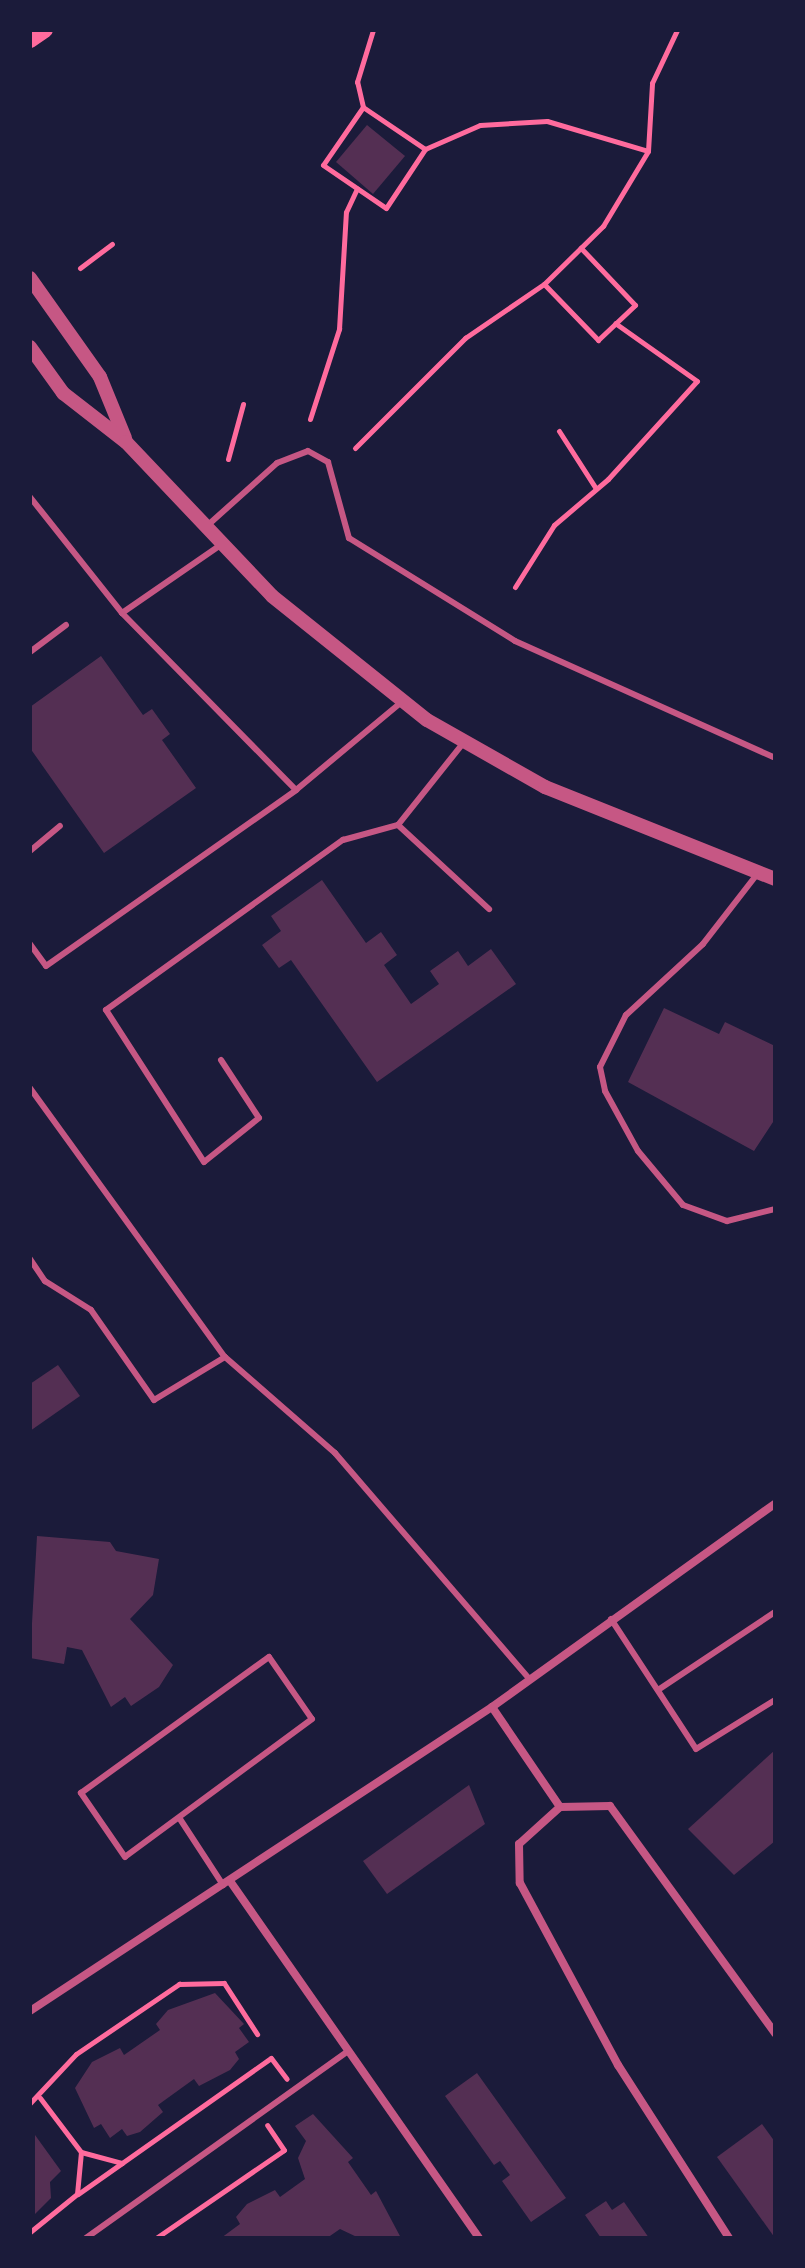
<!DOCTYPE html>
<html>
<head>
<meta charset="utf-8">
<style>
	body { margin:0 }
	#map { position:relative; width:805px; height:2268px; overflow:hidden; background:#1b1b3a; font-family:"Exo 2",sans-serif }
	div>[style] { position:absolute }
	[style*='--x'] { left:calc(var(--x)*1px); top:calc(var(--y)*1px); width:calc(var(--w)*1px); rotate:calc(var(--a)*1deg) }
	.building>* { inset:0; background:#542f53 }
	.path>* { height:5px; margin:-2.5px; padding:0 2.5px; transform-origin:2.5px; border-radius:2.5px; background:#ff6b9d }
	.service>* { height:6px; margin:-3px; padding:0 3px; transform-origin:3px; border-radius:3px; background:#c65784 }
	.minor>* { height:8px; margin:-4px; padding:0 4px; transform-origin:4px; border-radius:4px; background:#c65784 }
	.tertiary>* { height:14px; margin:-7px; padding:0 7px; transform-origin:7px; border-radius:7px; background:#c65784 }
	.secondary>* { height:16px; margin:-8px; padding:0 8px; transform-origin:8px; border-radius:8px; background:#ff6b9d }
	span { translate:-50% -50%; white-space:nowrap; text-align:center; line-height:1.15; -webkit-text-stroke:8px #1b1b3a; paint-order:stroke }
	.frame { position:absolute; inset:0; border:32px solid #1b1b3a; pointer-events:none }
</style>
</head>
<body>
<div id="map">
	<div class="building">
		<div style="clip-path:polygon(367px 125px,405px 156px,373px 194px,336px 162px)"></div>
		<div style="clip-path:polygon(101px 656px,143px 715px,152px 709px,170px 734px,162px 740px,196px 788px,104px 853px,30px 748px,30px 707px)"></div>
		<div style="clip-path:polygon(322px 880px,366px 943px,381px 932px,397px 955px,384px 965px,411px 1004px,439px 984px,430px 971px,458px 951px,468px 966px,491px 949px,516px 984px,377px 1082px,291px 960px,279px 968px,262px 945px,281px 931px,271px 916px)"></div>
		<div style="clip-path:polygon(664px 1008px,719px 1034px,725px 1022px,775px 1046px,775px 1119px,754px 1151px,628px 1082px)"></div>
		<div style="clip-path:polygon(58px 1365px,80px 1396px,30px 1431px,30px 1384px)"></div>
		<div style="clip-path:polygon(37px 1536px,110px 1542px,116px 1551px,159px 1559px,153px 1595px,130px 1619px,173px 1665px,159px 1687px,131px 1706px,125px 1697px,111px 1707px,82px 1650px,67px 1647px,64px 1664px,30px 1658px)"></div>
		<div style="clip-path:polygon(775px 1750px,775px 1841px,734px 1875px,688px 1829px)"></div>
		<div style="clip-path:polygon(469px 1785px,485px 1824px,387px 1894px,363px 1861px)"></div>
		<div style="clip-path:polygon(215px 1993px,244px 2024px,239px 2028px,249px 2042px,235px 2052px,239px 2059px,230px 2070px,199px 2086px,194px 2079px,158px 2105px,163px 2112px,140px 2132px,127px 2136px,122px 2129px,110px 2138px,101px 2124px,94px 2128px,75px 2088px,92px 2062px,120px 2048px,124px 2055px,160px 2030px,156px 2024px,168px 2010px)"></div>
		<div style="clip-path:polygon(477px 2073px,566px 2198px,531px 2222px,502px 2181px,510px 2175px,500px 2161px,494px 2165px,445px 2096px)"></div>
		<div style="clip-path:polygon(313px 2114px,353px 2158px,348px 2162px,371px 2195px,376px 2191px,401px 2238px,359px 2238px,340px 2229px,327px 2238px,221px 2238px,240px 2224px,236px 2217px,247px 2204px,275px 2190px,280px 2197px,305px 2179px,298px 2158px,306px 2141px,295px 2126px)"></div>
		<div style="clip-path:polygon(762px 2124px,775px 2142px,775px 2238px,717px 2157px)"></div>
		<div style="clip-path:polygon(35px 2135px,61px 2171px,50px 2182px,51px 2198px,35px 2214px)"></div>
		<div style="clip-path:polygon(606px 2201px,612px 2210px,624px 2202px,649px 2238px,601px 2238px,585px 2215px)"></div>
	</div>
	<div class="path">
		<div style="--x:363;--y:107;--w:70;--a:124.6"></div>
		<div style="--x:323;--y:165;--w:76;--a:34.3"></div>
		<div style="--x:386;--y:208;--w:71;--a:-56.5"></div>
		<div style="--x:425;--y:149;--w:75;--a:-145.9"></div>
		<div style="--x:363;--y:107;--w:26;--a:-103"></div>
		<div style="--x:357;--y:82;--w:54;--a:-72.9"></div>
		<div style="--x:425;--y:149;--w:60;--a:-23.6"></div>
		<div style="--x:480;--y:125;--w:67;--a:-3.4"></div>
		<div style="--x:547;--y:121;--w:105;--a:16.5"></div>
		<div style="--x:80;--y:268;--w:40;--a:-37"></div>
		<div style="--x:544;--y:284;--w:78;--a:46"></div>
		<div style="--x:598;--y:340;--w:51;--a:-43.4"></div>
		<div style="--x:635;--y:305;--w:79;--a:-133.5"></div>
		<div style="--x:310;--y:419;--w:95;--a:-72.1"></div>
		<div style="--x:339;--y:329;--w:117;--a:-86.6"></div>
		<div style="--x:346;--y:212;--w:26;--a:-65"></div>
		<div style="--x:559;--y:431;--w:67;--a:57.3"></div>
		<div style="--x:355;--y:448;--w:156;--a:-45"></div>
		<div style="--x:465;--y:338;--w:96;--a:-34.4"></div>
		<div style="--x:544;--y:284;--w:83;--a:-44.5"></div>
		<div style="--x:603;--y:226;--w:87;--a:-59"></div>
		<div style="--x:648;--y:151;--w:68;--a:-86.6"></div>
		<div style="--x:652;--y:83;--w:59;--a:-64.7"></div>
		<div style="--x:228;--y:459;--w:57;--a:-74.7"></div>
		<div style="--x:515;--y:587;--w:73;--a:-57.8"></div>
		<div style="--x:554;--y:525;--w:71;--a:-40.4"></div>
		<div style="--x:608;--y:479;--w:132;--a:-47.8"></div>
		<div style="--x:697;--y:381;--w:100;--a:-144.7"></div>
		<div style="--x:30;--y:2103;--w:67;--a:-46.8"></div>
		<div style="--x:76;--y:2054;--w:125;--a:-34.2"></div>
		<div style="--x:179;--y:1984;--w:45;--a:-1.3"></div>
		<div style="--x:224;--y:1983;--w:61;--a:57.1"></div>
		<div style="--x:81;--y:2152;--w:42;--a:15"></div>
		<div style="--x:122;--y:2163;--w:182;--a:-35.2"></div>
		<div style="--x:271;--y:2058;--w:26;--a:53"></div>
		<div style="--x:78;--y:2194;--w:54;--a:-35.2"></div>
		<div style="--x:30;--y:2232;--w:60;--a:-39"></div>
		<div style="--x:77;--y:2194;--w:42;--a:-84.6"></div>
		<div style="--x:81;--y:2152;--w:68;--a:-127.2"></div>
		<div style="--x:156;--y:2238;--w:155;--a:-34.5"></div>
		<div style="--x:284;--y:2150;--w:30;--a:-124"></div>
	</div>
	<div class="service">
		<div style="--x:30;--y:497;--w:148;--a:51.6"></div>
		<div style="--x:122;--y:613;--w:118;--a:-34.6"></div>
		<div style="--x:208;--y:525;--w:93;--a:-41.9"></div>
		<div style="--x:277;--y:463;--w:33;--a:-21"></div>
		<div style="--x:308;--y:451;--w:23;--a:29"></div>
		<div style="--x:328;--y:462;--w:79;--a:74.6"></div>
		<div style="--x:349;--y:538;--w:195;--a:31.8"></div>
		<div style="--x:515;--y:641;--w:285;--a:24.2"></div>
		<div style="--x:122;--y:613;--w:248;--a:45.5"></div>
		<div style="--x:296;--y:790;--w:139;--a:-39.8"></div>
		<div style="--x:30;--y:652;--w:45;--a:-36.9"></div>
		<div style="--x:398;--y:825;--w:124;--a:42.7"></div>
		<div style="--x:30;--y:851;--w:39;--a:-40"></div>
		<div style="--x:758;--y:873;--w:90;--a:127.8"></div>
		<div style="--x:703;--y:944;--w:105;--a:137.3"></div>
		<div style="--x:626;--y:1015;--w:58;--a:116.6"></div>
		<div style="--x:600;--y:1067;--w:25;--a:78"></div>
		<div style="--x:605;--y:1091;--w:68;--a:61.2"></div>
		<div style="--x:638;--y:1151;--w:70;--a:50.2"></div>
		<div style="--x:683;--y:1205;--w:47;--a:20"></div>
		<div style="--x:727;--y:1221;--w:49;--a:-14"></div>
		<div style="--x:30;--y:944;--w:27;--a:54"></div>
		<div style="--x:46;--y:966;--w:306;--a:-35.1"></div>
		<div style="--x:221;--y:1060;--w:69;--a:56.8"></div>
		<div style="--x:259;--y:1118;--w:70;--a:141.3"></div>
		<div style="--x:204;--y:1162;--w:181;--a:-122.8"></div>
		<div style="--x:106;--y:1010;--w:292;--a:-35.7"></div>
		<div style="--x:343;--y:840;--w:57;--a:-15.3"></div>
		<div style="--x:398;--y:825;--w:106;--a:-51.5"></div>
		<div style="--x:30;--y:1088;--w:332;--a:54.1"></div>
		<div style="--x:225;--y:1357;--w:146;--a:41.1"></div>
		<div style="--x:335;--y:1453;--w:296;--a:49.3"></div>
		<div style="--x:30;--y:1259;--w:27;--a:56"></div>
		<div style="--x:45;--y:1281;--w:54;--a:32.2"></div>
		<div style="--x:91;--y:1310;--w:110;--a:55"></div>
		<div style="--x:154;--y:1400;--w:83;--a:-31.2"></div>
		<div style="--x:611;--y:1619;--w:155;--a:56.8"></div>
		<div style="--x:696;--y:1749;--w:93;--a:-31.8"></div>
		<div style="--x:269;--y:1657;--w:75;--a:55.3"></div>
		<div style="--x:312;--y:1719;--w:232;--a:143.6"></div>
		<div style="--x:125;--y:1857;--w:78;--a:-124.5"></div>
		<div style="--x:81;--y:1793;--w:232;--a:-35.9"></div>
		<div style="--x:658;--y:1690;--w:141;--a:-33.7"></div>
		<div style="--x:180;--y:1819;--w:79;--a:56.9"></div>
		<div style="--x:86;--y:2238;--w:322;--a:-35.5"></div>
	</div>
	<div class="minor">
		<div style="--x:492;--y:1707;--w:121;--a:55.8"></div>
		<div style="--x:560;--y:1807;--w:50;--a:-1.1"></div>
		<div style="--x:610;--y:1806;--w:281;--a:54"></div>
		<div style="--x:560;--y:1807;--w:55;--a:137.9"></div>
		<div style="--x:519;--y:1844;--w:39;--a:89"></div>
		<div style="--x:520;--y:1883;--w:207;--a:61.7"></div>
		<div style="--x:618;--y:2065;--w:206;--a:57.3"></div>
		<div style="--x:230;--y:1881;--w:435;--a:55.1"></div>
		<div style="--x:30;--y:2011;--w:553;--a:-33.35"></div>
		<div style="--x:492;--y:1707;--w:348;--a:-35.7"></div>
	</div>
	<div class="tertiary">
		<div style="--x:30;--y:278;--w:121;--a:54.7"></div>
		<div style="--x:100;--y:377;--w:66;--a:67.7"></div>
		<div style="--x:30;--y:347;--w:57;--a:54.3"></div>
		<div style="--x:63;--y:393;--w:80;--a:37.9"></div>
		<div style="--x:126;--y:442;--w:212;--a:46.5"></div>
		<div style="--x:272;--y:596;--w:198;--a:38.7"></div>
		<div style="--x:427;--y:720;--w:136;--a:29.6"></div>
		<div style="--x:545;--y:787;--w:248;--a:21.8"></div>
	</div>
	<div class="secondary">
		<div style="--x:30;--y:40;--w:18;--a:-34"></div>
	</div>
	<div class="frame"></div>
</div>
</body>
</html>
